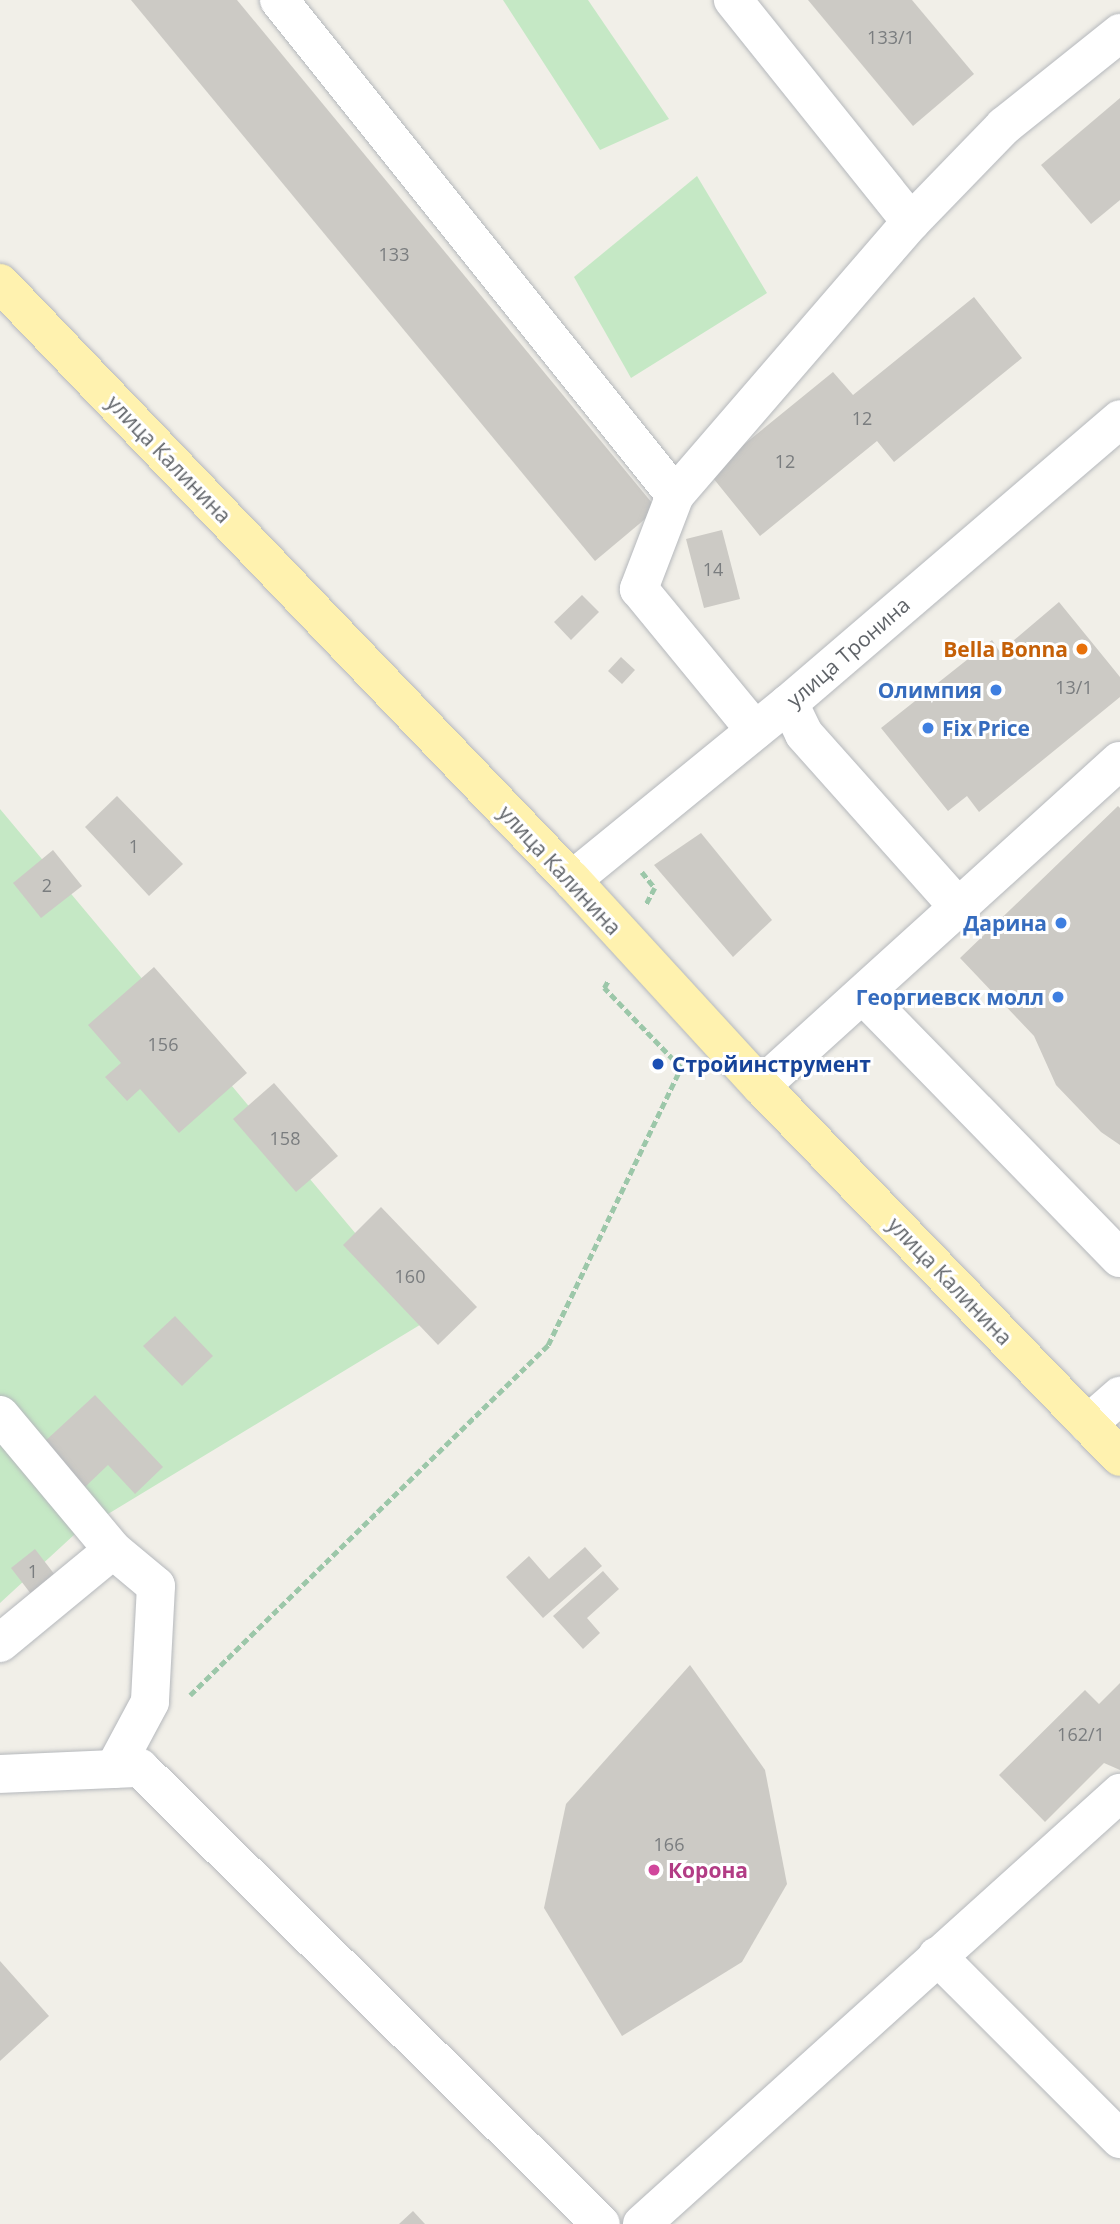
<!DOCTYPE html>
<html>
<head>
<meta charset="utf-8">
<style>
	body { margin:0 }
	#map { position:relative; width:1120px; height:2224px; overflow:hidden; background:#f1efe8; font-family:"Open Sans",sans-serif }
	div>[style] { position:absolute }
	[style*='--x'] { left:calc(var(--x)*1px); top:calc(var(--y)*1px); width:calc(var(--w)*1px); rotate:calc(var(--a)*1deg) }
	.green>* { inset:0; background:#c5e8c5 }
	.building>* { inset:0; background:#cccac5 }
	.path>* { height:4.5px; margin-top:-2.25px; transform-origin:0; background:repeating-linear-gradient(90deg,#9cc7a9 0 7px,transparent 0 10.5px) }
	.roads { filter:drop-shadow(0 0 2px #b5b8bc) drop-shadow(0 0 2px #b5b8bc) }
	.minor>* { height:38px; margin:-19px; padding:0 19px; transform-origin:19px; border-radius:19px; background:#fff }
	.major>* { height:38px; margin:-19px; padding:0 19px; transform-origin:19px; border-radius:19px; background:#fff2af }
	.dots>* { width:19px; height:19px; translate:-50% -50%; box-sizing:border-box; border:4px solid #fff; border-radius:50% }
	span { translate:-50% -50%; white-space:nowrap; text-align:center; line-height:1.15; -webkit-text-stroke:6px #fff; paint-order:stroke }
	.number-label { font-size:18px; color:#7a7d7f }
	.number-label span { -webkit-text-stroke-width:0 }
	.street-label { font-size:21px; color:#5f6368 }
	.food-label { font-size:21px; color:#c56008; font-weight:700 }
	.right { translate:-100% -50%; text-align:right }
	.shop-label { font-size:21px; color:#366cbe; font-weight:700 }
	.left { translate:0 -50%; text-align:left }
	.transit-label { font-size:21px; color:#164399; font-weight:700 }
	.hotel-label { font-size:21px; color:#b23c85; font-weight:700 }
</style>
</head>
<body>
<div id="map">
	<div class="green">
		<div style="clip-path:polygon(503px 0,588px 0,669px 119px,600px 150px)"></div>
		<div style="clip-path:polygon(697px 176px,767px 293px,631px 378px,574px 277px)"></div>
		<div style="clip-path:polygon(0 809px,428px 1320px,75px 1534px,0 1603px)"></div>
	</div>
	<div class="building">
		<div style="clip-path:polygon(131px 0,237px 0,657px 509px,595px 561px)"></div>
		<div style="clip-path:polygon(808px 0,912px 0,974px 74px,913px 126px)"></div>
		<div style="clip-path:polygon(1120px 98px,1120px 200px,1091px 224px,1041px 165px)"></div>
		<div style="clip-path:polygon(974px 297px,1022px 358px,894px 462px,877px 441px,760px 536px,709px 473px,833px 372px,853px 395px)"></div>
		<div style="clip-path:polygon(722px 530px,740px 599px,704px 608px,686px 539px)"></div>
		<div style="clip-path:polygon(582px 595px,599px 612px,571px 640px,554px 622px)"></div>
		<div style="clip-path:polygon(1059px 602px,1120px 677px,1120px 697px,979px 812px,967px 796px,948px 811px,881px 728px,992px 640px,1000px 652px)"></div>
		<div style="clip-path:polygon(621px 657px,635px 670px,622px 684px,608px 671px)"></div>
		<div style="clip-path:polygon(117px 796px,183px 864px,149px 896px,85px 827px)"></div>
		<div style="clip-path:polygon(1118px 806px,1120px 808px,1120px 1145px,1101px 1132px,1056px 1085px,1034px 1036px,960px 958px)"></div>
		<div style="clip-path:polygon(701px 833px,772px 920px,733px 957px,654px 865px)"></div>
		<div style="clip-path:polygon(53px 850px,82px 886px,41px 918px,13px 883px)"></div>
		<div style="clip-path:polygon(154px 967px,247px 1073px,179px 1133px,140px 1089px,127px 1101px,105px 1077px,121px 1063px,88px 1025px)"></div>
		<div style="clip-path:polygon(274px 1083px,338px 1156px,296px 1192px,233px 1119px)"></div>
		<div style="clip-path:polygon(381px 1207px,477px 1307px,438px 1345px,343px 1245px)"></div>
		<div style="clip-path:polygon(175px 1316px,213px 1356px,182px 1386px,143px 1346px)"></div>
		<div style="clip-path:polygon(95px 1395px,163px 1467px,135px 1494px,108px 1465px,85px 1487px,43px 1443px)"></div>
		<div style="clip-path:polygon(585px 1547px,602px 1566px,543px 1618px,506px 1577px,529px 1556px,549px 1579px)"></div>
		<div style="clip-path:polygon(35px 1549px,55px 1575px,31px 1594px,11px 1568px)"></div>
		<div style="clip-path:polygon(603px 1571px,619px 1589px,587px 1618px,600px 1633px,583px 1649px,553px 1616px)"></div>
		<div style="clip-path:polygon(690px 1665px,765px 1770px,787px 1884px,742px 1962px,622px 2036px,544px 1908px,566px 1804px)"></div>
		<div style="clip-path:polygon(1120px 1683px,1120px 1770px,1104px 1763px,1045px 1822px,999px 1775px,1085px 1690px,1099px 1704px)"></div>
		<div style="clip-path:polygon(0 1961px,49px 2016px,0 2061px)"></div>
		<div style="clip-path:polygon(413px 2211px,425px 2224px,399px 2224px)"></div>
	</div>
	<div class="path">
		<div style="--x:642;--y:872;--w:21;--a:51"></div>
		<div style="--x:655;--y:888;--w:19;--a:118"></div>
		<div style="--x:190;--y:1695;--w:501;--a:-44.35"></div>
		<div style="--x:548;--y:1345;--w:307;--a:-64.4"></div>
		<div style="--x:681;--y:1068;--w:111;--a:-133.9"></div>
		<div style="--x:604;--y:988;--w:10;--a:-61"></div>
	</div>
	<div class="roads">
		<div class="minor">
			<div style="--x:279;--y:0;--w:634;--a:51.34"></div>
			<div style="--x:675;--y:495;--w:101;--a:111"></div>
			<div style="--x:639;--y:589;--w:183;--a:50.6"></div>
			<div style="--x:911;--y:222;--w:134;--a:-45.9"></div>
			<div style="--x:1004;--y:126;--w:149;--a:-38.7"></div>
			<div style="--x:675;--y:495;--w:361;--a:-49.2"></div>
			<div style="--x:911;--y:222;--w:285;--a:-128.7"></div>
			<div style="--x:789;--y:703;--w:34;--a:64"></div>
			<div style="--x:804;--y:734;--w:233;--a:48.3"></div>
			<div style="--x:572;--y:880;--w:280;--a:-39.2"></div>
			<div style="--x:789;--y:703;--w:436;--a:-40.6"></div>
			<div style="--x:864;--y:996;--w:366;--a:45.7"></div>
			<div style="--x:761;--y:1086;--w:484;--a:-42.2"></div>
			<div style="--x:0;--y:1415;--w:176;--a:50.1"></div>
			<div style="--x:113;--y:1550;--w:56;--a:39.9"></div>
			<div style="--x:156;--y:1586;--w:116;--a:93"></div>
			<div style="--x:150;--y:1702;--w:76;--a:118.2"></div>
			<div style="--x:1088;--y:1424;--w:43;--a:-41.2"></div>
			<div style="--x:0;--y:1643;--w:146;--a:-39.5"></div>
			<div style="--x:0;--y:1774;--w:140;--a:-2.5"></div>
			<div style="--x:140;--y:1768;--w:648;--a:44.69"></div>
			<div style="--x:937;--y:1956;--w:259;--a:45"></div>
			<div style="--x:642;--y:2224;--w:644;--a:-42.04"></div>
		</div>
		<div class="major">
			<div style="--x:0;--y:283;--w:827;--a:46.23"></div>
			<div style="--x:572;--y:880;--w:280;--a:47.5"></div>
			<div style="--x:761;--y:1086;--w:516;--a:45.94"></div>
		</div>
	</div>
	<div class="dots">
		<div style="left:1082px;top:649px;background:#e8710a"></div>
		<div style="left:996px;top:690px;background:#3f7fe0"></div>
		<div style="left:928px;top:728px;background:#3f7fe0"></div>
		<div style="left:1061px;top:923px;background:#3f7fe0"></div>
		<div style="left:1058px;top:997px;background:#3f7fe0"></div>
		<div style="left:658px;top:1064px;background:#1a4fb4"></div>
		<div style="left:654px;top:1870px;background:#d1479c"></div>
	</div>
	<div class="number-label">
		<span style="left:891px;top:37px">133/1</span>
		<span style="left:394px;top:254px">133</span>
		<span style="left:862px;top:418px">12</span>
		<span style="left:785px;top:461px">12</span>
		<span style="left:713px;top:569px">14</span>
		<span style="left:1074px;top:687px">13/1</span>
		<span style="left:134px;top:846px">1</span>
		<span style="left:47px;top:885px">2</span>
		<span style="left:163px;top:1044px">156</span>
		<span style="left:285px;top:1138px">158</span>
		<span style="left:410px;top:1276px">160</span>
		<span style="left:33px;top:1571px">1</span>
		<span style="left:1081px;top:1734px">162/1</span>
		<span style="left:669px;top:1844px">166</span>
	</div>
	<div class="street-label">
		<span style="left:169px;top:459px;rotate:46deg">улица Калинина</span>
		<span style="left:848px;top:652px;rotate:-41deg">улица Тронина</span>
		<span style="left:560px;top:870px;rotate:47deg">улица Калинина</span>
		<span style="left:950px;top:1281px;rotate:46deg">улица Калинина</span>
	</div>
	<div class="food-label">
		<span class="right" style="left:1068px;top:649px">Bella Bonna</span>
	</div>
	<div class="shop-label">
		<span class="right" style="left:982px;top:690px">Олимпия</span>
		<span class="left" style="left:942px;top:728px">Fix Price</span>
		<span class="right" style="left:1047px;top:923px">Дарина</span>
		<span class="right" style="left:1044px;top:997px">Георгиевск молл</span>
	</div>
	<div class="transit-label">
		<span class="left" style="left:672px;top:1064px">Стройинструмент</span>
	</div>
	<div class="hotel-label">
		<span class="left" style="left:668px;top:1870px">Корона</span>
	</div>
</div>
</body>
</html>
